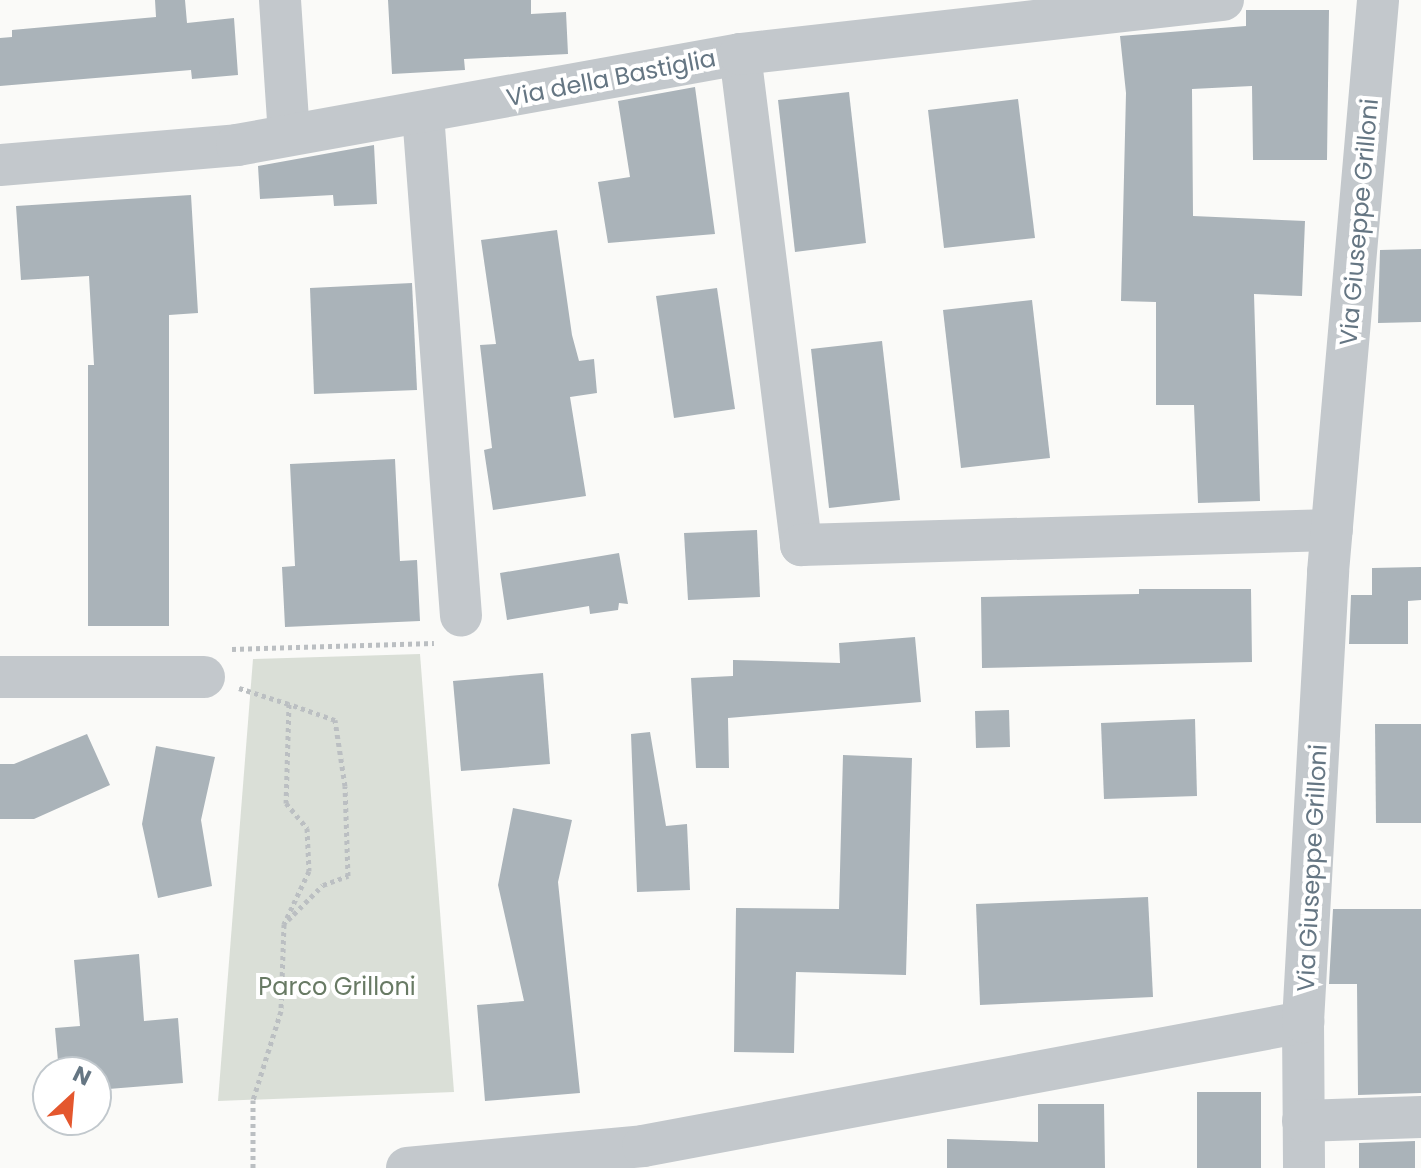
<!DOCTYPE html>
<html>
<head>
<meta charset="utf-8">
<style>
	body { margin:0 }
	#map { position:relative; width:1421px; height:1168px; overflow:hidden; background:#fafaf8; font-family:Poppins,sans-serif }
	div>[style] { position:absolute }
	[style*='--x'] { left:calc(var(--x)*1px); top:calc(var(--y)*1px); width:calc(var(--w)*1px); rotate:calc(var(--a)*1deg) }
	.green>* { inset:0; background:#dadfd7 }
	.building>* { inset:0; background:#aab3b9 }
	.path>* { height:5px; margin-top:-2.5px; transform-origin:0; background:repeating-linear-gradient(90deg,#bbbfc2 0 4px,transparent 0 8px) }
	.street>* { height:42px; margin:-21px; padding:0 21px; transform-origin:21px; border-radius:21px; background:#c3c8cc }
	span { translate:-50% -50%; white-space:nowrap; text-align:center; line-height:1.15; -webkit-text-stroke:8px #fff; paint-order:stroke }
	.street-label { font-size:24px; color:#657683 }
	.park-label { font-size:24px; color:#687a64 }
	.north { position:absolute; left:32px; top:1056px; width:80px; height:80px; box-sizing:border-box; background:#fff; border:2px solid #c1c8cd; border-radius:50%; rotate:26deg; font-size:22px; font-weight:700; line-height:32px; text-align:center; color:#657683 }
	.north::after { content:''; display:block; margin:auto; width:28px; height:36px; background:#e4572e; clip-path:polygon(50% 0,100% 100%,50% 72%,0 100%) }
</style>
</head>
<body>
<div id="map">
	<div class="green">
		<div style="clip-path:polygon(420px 654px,454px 1092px,218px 1101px,253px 659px)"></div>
	</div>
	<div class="building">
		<div style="clip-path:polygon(155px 0,185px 0,187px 23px,234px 18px,238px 75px,192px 79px,191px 70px,0 86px,0 38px,12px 37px,12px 30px,156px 17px)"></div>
		<div style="clip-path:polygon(388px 0,531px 0,531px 14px,566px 12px,568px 54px,464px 59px,465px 70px,392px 74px)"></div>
		<div style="clip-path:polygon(1246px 10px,1329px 10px,1327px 160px,1253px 160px,1252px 86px,1192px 89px,1193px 216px,1305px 221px,1302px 296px,1254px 294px,1260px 501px,1198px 503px,1194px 405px,1156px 405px,1156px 302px,1121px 301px,1126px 93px,1120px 36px,1246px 26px)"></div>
		<div style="clip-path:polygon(695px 87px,715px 234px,608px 243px,598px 182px,630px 177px,618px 101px)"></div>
		<div style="clip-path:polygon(849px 92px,866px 243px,795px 252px,778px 100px)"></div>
		<div style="clip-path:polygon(1018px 99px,1035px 238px,944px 248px,928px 110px)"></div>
		<div style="clip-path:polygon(374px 145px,377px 204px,334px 206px,333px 195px,260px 199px,258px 166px)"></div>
		<div style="clip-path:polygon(191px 195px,198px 313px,169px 315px,169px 626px,88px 626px,88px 365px,94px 365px,89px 276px,21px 280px,16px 206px)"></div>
		<div style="clip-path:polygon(557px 230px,572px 335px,579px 361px,594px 359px,597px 393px,570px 397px,586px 496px,493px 510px,484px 450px,492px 448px,480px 345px,496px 344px,481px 240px)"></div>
		<div style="clip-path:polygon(1421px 249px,1421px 322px,1378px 323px,1380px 250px)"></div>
		<div style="clip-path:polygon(412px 283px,417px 390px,314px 394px,310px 288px)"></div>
		<div style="clip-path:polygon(717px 288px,735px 409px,674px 418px,656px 296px)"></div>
		<div style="clip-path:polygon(1032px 300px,1050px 458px,961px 468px,943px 310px)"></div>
		<div style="clip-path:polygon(882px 341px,900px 500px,829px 508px,811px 349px)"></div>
		<div style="clip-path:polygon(395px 459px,400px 561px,417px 560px,420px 621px,285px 627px,282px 567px,295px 566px,290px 464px)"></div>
		<div style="clip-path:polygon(757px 530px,760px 597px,688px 600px,684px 533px)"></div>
		<div style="clip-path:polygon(619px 553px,628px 604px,619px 603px,618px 610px,590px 614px,589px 606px,507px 620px,500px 573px)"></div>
		<div style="clip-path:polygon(1421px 567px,1421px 600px,1408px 601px,1408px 644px,1349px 644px,1351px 595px,1372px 595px,1372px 568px)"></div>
		<div style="clip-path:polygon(1139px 589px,1251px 589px,1252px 662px,982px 668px,981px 597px,1139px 594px)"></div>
		<div style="clip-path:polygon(915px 637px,921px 702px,728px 718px,729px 768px,696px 768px,691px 678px,733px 676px,733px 660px,840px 663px,839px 643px)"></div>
		<div style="clip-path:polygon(543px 673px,550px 764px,461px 771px,453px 681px)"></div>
		<div style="clip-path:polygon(1009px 710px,1010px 747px,976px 748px,975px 711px)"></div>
		<div style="clip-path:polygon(1195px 719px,1197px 796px,1104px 799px,1101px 723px)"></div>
		<div style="clip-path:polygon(1375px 724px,1421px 724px,1421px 823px,1376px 823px)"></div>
		<div style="clip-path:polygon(650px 732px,666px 826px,687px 824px,690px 890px,637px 892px,631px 734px)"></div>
		<div style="clip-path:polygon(87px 734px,110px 785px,34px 819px,0 819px,0 764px,14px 764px)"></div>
		<div style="clip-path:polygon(156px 746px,215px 757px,201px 820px,212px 886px,158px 898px,142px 824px)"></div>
		<div style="clip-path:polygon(843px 755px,912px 758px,906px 975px,796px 972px,794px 1053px,734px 1052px,736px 908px,839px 909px)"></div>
		<div style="clip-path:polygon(513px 808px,572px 820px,558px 882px,580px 1093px,485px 1101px,477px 1005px,524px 1001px,498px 885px)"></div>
		<div style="clip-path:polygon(1148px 897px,1153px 997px,980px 1005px,976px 904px)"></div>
		<div style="clip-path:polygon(1333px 909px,1421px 909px,1421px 1093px,1358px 1095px,1357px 984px,1329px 984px)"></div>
		<div style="clip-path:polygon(139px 954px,144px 1021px,178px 1018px,183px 1083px,96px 1090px,96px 1072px,59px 1072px,55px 1028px,80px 1026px,74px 960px)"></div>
		<div style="clip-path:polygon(1197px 1092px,1261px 1092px,1261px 1168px,1197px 1168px)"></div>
		<div style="clip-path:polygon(1038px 1104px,1104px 1104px,1105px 1168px,947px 1168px,947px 1139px,1038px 1142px)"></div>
		<div style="clip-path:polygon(1415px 1141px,1415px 1168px,1359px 1168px,1359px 1143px)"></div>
	</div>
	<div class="path">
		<div style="--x:232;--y:649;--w:202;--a:-1.7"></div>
		<div style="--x:239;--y:688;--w:52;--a:17.7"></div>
		<div style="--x:289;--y:704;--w:99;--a:91.7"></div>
		<div style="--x:286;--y:803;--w:33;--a:50"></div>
		<div style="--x:307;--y:828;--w:43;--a:87.3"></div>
		<div style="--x:309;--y:871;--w:59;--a:115.3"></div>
		<div style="--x:284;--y:924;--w:87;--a:92"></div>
		<div style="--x:281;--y:1011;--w:93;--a:107.5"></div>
		<div style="--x:253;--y:1100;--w:68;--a:90"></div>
		<div style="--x:288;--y:920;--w:49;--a:-45"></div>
		<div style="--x:323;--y:885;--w:27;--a:-20"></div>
		<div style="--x:348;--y:876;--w:90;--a:-91.9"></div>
		<div style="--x:345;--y:786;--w:67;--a:-98.6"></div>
		<div style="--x:335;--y:720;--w:49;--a:-160.8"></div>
	</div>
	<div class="street">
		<div style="--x:280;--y:0;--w:135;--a:86.2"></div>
		<div style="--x:740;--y:54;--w:495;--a:82.9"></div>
		<div style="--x:801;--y:545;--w:531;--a:-1.62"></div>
		<div style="--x:423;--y:114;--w:503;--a:85.67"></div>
		<div style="--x:0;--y:165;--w:238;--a:-4.8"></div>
		<div style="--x:237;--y:145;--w:511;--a:-10.25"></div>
		<div style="--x:740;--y:54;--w:486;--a:-6.4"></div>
		<div style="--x:0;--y:677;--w:204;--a:0"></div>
		<div style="--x:1303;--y:1022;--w:146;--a:89.6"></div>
		<div style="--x:1303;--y:1121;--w:118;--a:-1.9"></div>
		<div style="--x:407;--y:1168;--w:237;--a:-5.3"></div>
		<div style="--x:643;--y:1146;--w:672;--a:-10.64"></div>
		<div style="--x:1303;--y:1022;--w:451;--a:-86.8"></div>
		<div style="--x:1328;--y:572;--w:574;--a:-85"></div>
	</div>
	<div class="street-label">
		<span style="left:611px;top:78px;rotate:-11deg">Via della Bastiglia</span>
		<span style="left:1359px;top:222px;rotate:-85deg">Via Giuseppe Grilloni</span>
		<span style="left:1312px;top:868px;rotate:-87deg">Via Giuseppe Grilloni</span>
	</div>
	<div class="park-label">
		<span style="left:337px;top:987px">Parco Grilloni</span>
	</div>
	<div class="north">N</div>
</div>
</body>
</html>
